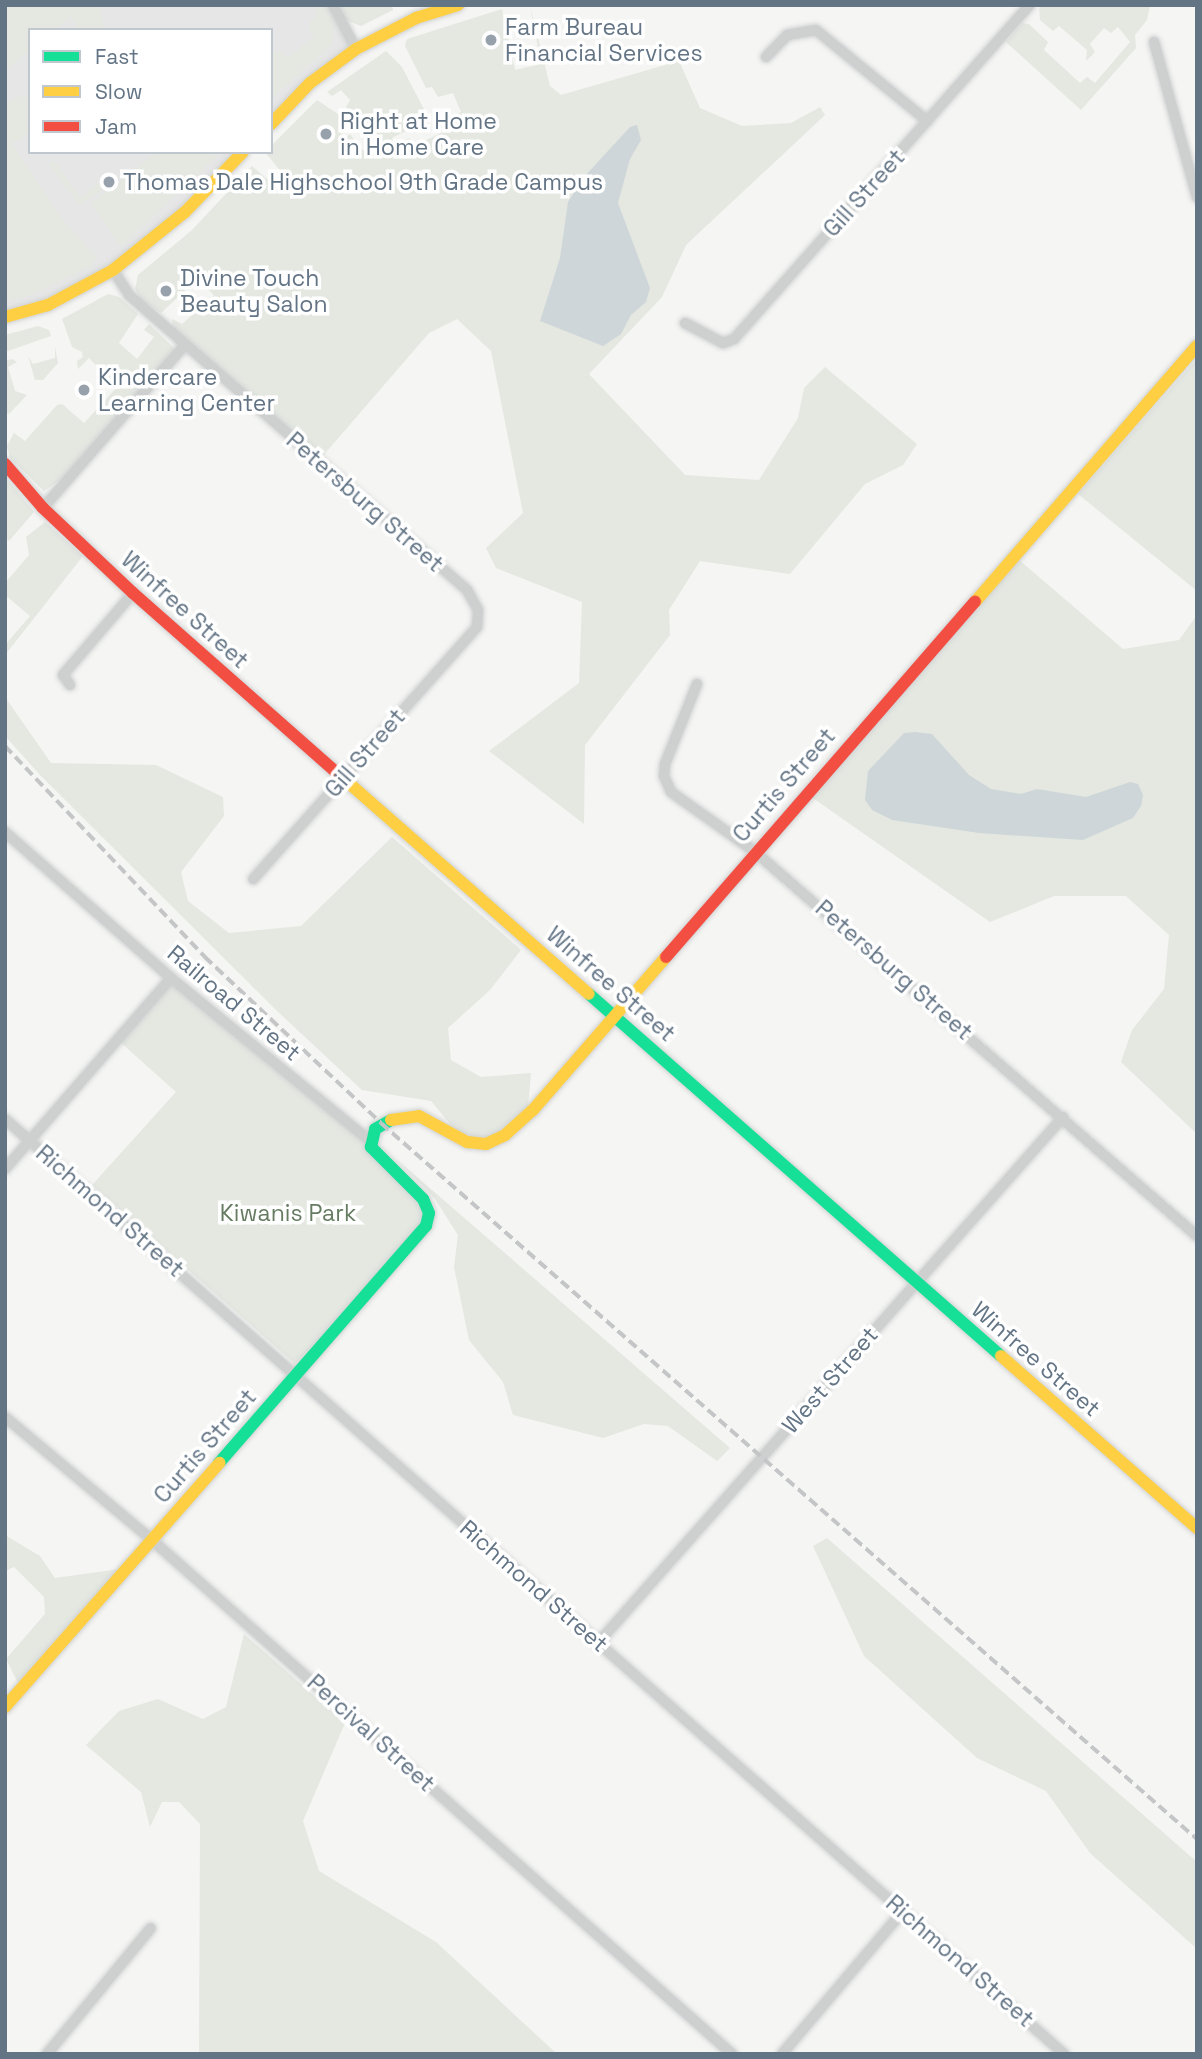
<!DOCTYPE html>
<html>
<head>
<meta charset="utf-8">
<style>
	body { margin:0 }
	#map { position:relative; width:1202px; height:2059px; overflow:hidden; background:#f5f5f3; font-family:"Space Grotesk",sans-serif }
	div>[style] { position:absolute }
	[style*='--x'] { left:calc(var(--x)*1px); top:calc(var(--y)*1px); width:calc(var(--w)*1px); rotate:calc(var(--a)*1deg) }
	.built>* { inset:0; background:#e5e6e5 }
	.green>* { inset:0; background:#e4e8e1 }
	.water>* { inset:0; background:#ced6d9 }
	.roads { filter:drop-shadow(0 0 2px #d0d2d3) drop-shadow(0 0 2px #d0d2d3) }
	.street>* { height:10px; margin:-5px; padding:0 5px; transform-origin:5px; border-radius:5px; background:#ced0d0 }
	.fast>* { height:12px; margin:-6px; padding:0 6px; transform-origin:6px; border-radius:6px; background:#16e098 }
	.slow>* { height:12px; margin:-6px; padding:0 6px; transform-origin:6px; border-radius:6px; background:#ffcf43 }
	.jam>* { height:12px; margin:-6px; padding:0 6px; transform-origin:6px; border-radius:6px; background:#f24e42 }
	.rail>* { height:3.5px; margin-top:-1.75px; transform-origin:0; background:repeating-linear-gradient(90deg,#c4c5c6 0 10px,transparent 0 15px) }
	.dots>* { width:19px; height:19px; translate:-50% -50%; box-sizing:border-box; border:4px solid #fff; border-radius:50% }
	span { translate:-50% -50%; white-space:nowrap; text-align:center; line-height:1.15; -webkit-text-stroke:7px #fff; paint-order:stroke }
	.poi-label { font-size:23px; color:#637485 }
	.left { translate:0 -50%; text-align:left }
	.street-label { font-size:23px; color:#637485 }
	.park-label { font-size:23px; color:#667c62 }
	.frame { position:absolute; inset:0; border:7px solid #637485; pointer-events:none }
	.legend { position:absolute; left:28px; top:28px; width:245px; height:126px; box-sizing:border-box; background:#fff; border:2px solid #c1c7ce; margin:0; padding:9px 12px; list-style:none; font-size:21px; color:#637485 }
	.legend li { display:flex; align-items:center; gap:14px; height:35px }
	.legend b { width:35px; border:2px solid #c1c7ce }
</style>
</head>
<body>
<div id="map">
	<div class="built">
		<div style="clip-path:polygon(5px 5px,332px 5px,356px 49px,271px 122px,271px 30px,30px 30px,30px 152px,242px 152px,112px 270px,5px 316px)"></div>
	</div>
	<div class="green">
		<div style="clip-path:polygon(5px 5px,98px 5px,106px 30px,81px 30px,71px 16px,54px 30px,30px 30px,30px 50px,5px 71px)"></div>
		<div style="clip-path:polygon(314px 5px,325px 5px,333px 22px,332px 44px,271px 99px,271px 52px,281px 51px,287px 58px,315px 37px,309px 29px,311px 20px,318px 17px)"></div>
		<div style="clip-path:polygon(340px 5px,392px 5px,393px 10px,361px 26px,346px 20px)"></div>
		<div style="clip-path:polygon(530px 5px,550px 86px,561px 95px,679px 61px,700px 108px,742px 126px,791px 123px,820px 107px,825px 115px,686px 245px,662px 297px,589px 374px,685px 475px,759px 480px,798px 418px,804px 388px,825px 367px,917px 444px,903px 465px,865px 484px,790px 574px,700px 561px,669px 610px,670px 635px,585px 745px,584px 824px,489px 751px,579px 683px,582px 602px,496px 568px,486px 548px,523px 513px,491px 351px,457px 319px,429px 333px,321px 458px,173px 328px,172px 319px,182px 324px,214px 295px,197px 279px,161px 313px,142px 301px,135px 289px,138px 275px,192px 230px,252px 166px,283px 193px,292px 185px,265px 152px,271px 152px,271px 146px,317px 100px,348px 121px,340px 132px,346px 138px,350px 134px,370px 159px,386px 150px,361px 114px,353px 117px,346px 107px,350px 100px,341px 90px,332px 96px,327px 92px,386px 51px,402px 67px,429px 119px,392px 138px,395px 145px,409px 138px,416px 145px,441px 133px,439px 122px,461px 112px,453px 93px,438px 97px,432px 87px,426px 88px,405px 46px,407px 39px,502px 9px,515px 70px,541px 64px)"></div>
		<div style="clip-path:polygon(1039px 5px,1150px 5px,1147px 20px,1135px 35px,1136px 48px,1081px 110px,1006px 42px,1022px 23px,1029px 24px,1048px 42px,1044px 50px,1080px 83px,1087px 77px,1095px 83px,1130px 42px,1118px 27px,1111px 33px,1104px 28px,1090px 44px,1095px 52px,1086px 61px,1087px 50px,1059px 26px,1053px 31px,1040px 20px)"></div>
		<div style="clip-path:polygon(24px 94px,30px 101px,30px 120px,25px 123px,30px 132px,12px 144px,61px 218px,97px 258px,89px 267px,31px 295px,5px 302px,5px 104px)"></div>
		<div style="clip-path:polygon(157px 152px,221px 152px,121px 246px,91px 204px)"></div>
		<div style="clip-path:polygon(54px 161px,81px 198px,99px 182px,113px 182px,80px 205px,49px 165px)"></div>
		<div style="clip-path:polygon(108px 294px,119px 297px,138px 314px,119px 343px,137px 359px,154px 337px,144px 330px,149px 324px,176px 350px,72px 471px,44px 491px,10px 458px,7px 446px,14px 433px,25px 441px,57px 405px,62px 404px,84px 423px,117px 387px,89px 358px,78px 369px,77px 361px,83px 357px,82px 352px,72px 347px,62px 319px)"></div>
		<div style="clip-path:polygon(38px 326px,49px 330px,51px 336px,5px 352px,5px 335px)"></div>
		<div style="clip-path:polygon(55px 347px,58px 363px,43px 380px,35px 380px,28px 356px,33px 364px,55px 358px)"></div>
		<div style="clip-path:polygon(12px 359px,17px 362px,8px 367px,15px 391px,27px 395px,9px 414px,5px 412px,5px 361px)"></div>
		<div style="clip-path:polygon(1197px 359px,1197px 591px,1078px 494px)"></div>
		<div style="clip-path:polygon(5px 477px,34px 512px,9px 541px,5px 537px)"></div>
		<div style="clip-path:polygon(45px 522px,83px 556px,5px 655px,5px 645px,30px 616px,5px 595px,5px 583px,29px 555px,26px 537px)"></div>
		<div style="clip-path:polygon(1018px 559px,1123px 649px,1179px 640px,1197px 615px,1197px 1134px,1121px 1062px,1132px 1030px,1164px 989px,1169px 935px,1126px 896px,1054px 896px,990px 922px,810px 796px)"></div>
		<div style="clip-path:polygon(5px 697px,51px 763px,156px 765px,223px 797px,224px 816px,181px 872px,188px 901px,229px 933px,301px 926px,392px 837px,521px 950px,490px 990px,448px 1028px,451px 1060px,481px 1077px,531px 1073px,528px 1107px,493px 1137px,475px 1139px,456px 1131px,431px 1101px,362px 1090px,277px 1011px,41px 776px,5px 736px)"></div>
		<div style="clip-path:polygon(168px 982px,369px 1140px,426px 1204px,428px 1223px,295px 1364px,92px 1185px,176px 1092px,118px 1040px)"></div>
		<div style="clip-path:polygon(395px 1158px,730px 1448px,717px 1461px,668px 1426px,644px 1424px,603px 1438px,513px 1415px,503px 1382px,469px 1340px,454px 1267px,458px 1235px,435px 1199px)"></div>
		<div style="clip-path:polygon(5px 1535px,40px 1556px,55px 1578px,120px 1569px,18px 1683px,6px 1659px,45px 1614px,44px 1597px,14px 1567px,5px 1571px)"></div>
		<div style="clip-path:polygon(827px 1538px,1197px 1862px,1197px 1949px,1090px 1853px,1046px 1791px,977px 1758px,864px 1656px,813px 1546px)"></div>
		<div style="clip-path:polygon(244px 1634px,345px 1723px,303px 1821px,319px 1871px,436px 1942px,557px 2054px,199px 2054px,200px 1824px,179px 1802px,162px 1802px,150px 1827px,141px 1792px,86px 1745px,119px 1711px,158px 1699px,203px 1719px,226px 1707px)"></div>
	</div>
	<div class="water">
		<div style="clip-path:polygon(637px 125px,641px 140px,630px 159px,618px 203px,650px 288px,646px 302px,631px 315px,621px 334px,603px 346px,540px 321px,560px 258px,568px 202px,584px 177px,630px 127px)"></div>
		<div style="clip-path:polygon(915px 732px,932px 734px,969px 775px,991px 789px,1021px 794px,1037px 789px,1086px 797px,1130px 782px,1138px 784px,1143px 795px,1141px 806px,1133px 818px,1083px 840px,979px 833px,892px 820px,872px 810px,865px 800px,868px 771px,904px 733px)"></div>
	</div>
	<div class="roads">
		<div class="street">
			<div style="--x:333;--y:5;--w:50;--a:62.4"></div>
			<div style="--x:1154;--y:42;--w:161;--a:74.5"></div>
			<div style="--x:766;--y:57;--w:30;--a:-46"></div>
			<div style="--x:787;--y:35;--w:29;--a:-10"></div>
			<div style="--x:816;--y:30;--w:144;--a:39.3"></div>
			<div style="--x:113;--y:270;--w:30;--a:57"></div>
			<div style="--x:129;--y:295;--w:449;--a:41.1"></div>
			<div style="--x:467;--y:590;--w:23;--a:61"></div>
			<div style="--x:478;--y:610;--w:17;--a:93"></div>
			<div style="--x:477;--y:627;--w:337;--a:131.6"></div>
			<div style="--x:685;--y:323;--w:43;--a:27.8"></div>
			<div style="--x:723;--y:343;--w:12;--a:-20"></div>
			<div style="--x:734;--y:339;--w:446;--a:-48.5"></div>
			<div style="--x:43;--y:508;--w:215;--a:-49"></div>
			<div style="--x:697;--y:684;--w:86;--a:111.8"></div>
			<div style="--x:665;--y:764;--w:12;--a:95"></div>
			<div style="--x:664;--y:776;--w:17;--a:66"></div>
			<div style="--x:671;--y:792;--w:102;--a:35.4"></div>
			<div style="--x:754;--y:851;--w:587;--a:40.99"></div>
			<div style="--x:70;--y:685;--w:12;--a:-125"></div>
			<div style="--x:63;--y:675;--w:108;--a:-49.5"></div>
			<div style="--x:5;--y:832;--w:221;--a:41.3"></div>
			<div style="--x:171;--y:978;--w:256;--a:39.3"></div>
			<div style="--x:5;--y:1119;--w:1413;--a:41.44"></div>
			<div style="--x:5;--y:1169;--w:253;--a:-49"></div>
			<div style="--x:5;--y:1417;--w:192;--a:39.9"></div>
			<div style="--x:152;--y:1540;--w:775;--a:41.55"></div>
			<div style="--x:598;--y:1643;--w:702;--a:-48.52"></div>
			<div style="--x:47;--y:2054;--w:163;--a:-50.5"></div>
			<div style="--x:782;--y:2054;--w:187;--a:-49.8"></div>
		</div>
		<div class="fast">
			<div style="--x:589;--y:994;--w:548;--a:41.3"></div>
			<div style="--x:219;--y:1463;--w:315;--a:-48.9"></div>
			<div style="--x:426;--y:1226;--w:13;--a:-77"></div>
			<div style="--x:429;--y:1213;--w:15;--a:-113"></div>
			<div style="--x:423;--y:1199;--w:74;--a:-135"></div>
			<div style="--x:371;--y:1147;--w:18;--a:-77"></div>
			<div style="--x:375;--y:1129;--w:18;--a:-29"></div>
		</div>
		<div class="slow">
			<div style="--x:271;--y:124;--w:57;--a:-46.4"></div>
			<div style="--x:310;--y:83;--w:57;--a:-36.5"></div>
			<div style="--x:356;--y:49;--w:68;--a:-27.3"></div>
			<div style="--x:416;--y:18;--w:44;--a:-17.2"></div>
			<div style="--x:5;--y:317;--w:45;--a:-15.6"></div>
			<div style="--x:48;--y:305;--w:74;--a:-28.3"></div>
			<div style="--x:113;--y:270;--w:92;--a:-38.9"></div>
			<div style="--x:185;--y:212;--w:83;--a:-46"></div>
			<div style="--x:975;--y:602;--w:339;--a:-49.1"></div>
			<div style="--x:343;--y:778;--w:327;--a:41.3"></div>
			<div style="--x:391;--y:1120;--w:28;--a:-8"></div>
			<div style="--x:419;--y:1116;--w:55;--a:28.4"></div>
			<div style="--x:467;--y:1142;--w:19;--a:6"></div>
			<div style="--x:486;--y:1144;--w:21;--a:-25"></div>
			<div style="--x:505;--y:1135;--w:38;--a:-42"></div>
			<div style="--x:533;--y:1110;--w:203;--a:-49"></div>
			<div style="--x:1001;--y:1356;--w:261;--a:41.3"></div>
			<div style="--x:5;--y:1707;--w:325;--a:-48.7"></div>
		</div>
		<div class="jam">
			<div style="--x:5;--y:464;--w:58;--a:49.2"></div>
			<div style="--x:43;--y:508;--w:124;--a:43.4"></div>
			<div style="--x:133;--y:593;--w:280;--a:41.4"></div>
			<div style="--x:666;--y:957;--w:471;--a:-49"></div>
		</div>
	</div>
	<div class="rail">
		<div style="--x:5;--y:746;--w:291;--a:46.5"></div>
		<div style="--x:205;--y:957;--w:242;--a:43.3"></div>
		<div style="--x:381;--y:1123;--w:1086;--a:41.27"></div>
	</div>
	<div class="dots">
		<div style="left:491px;top:40px;background:#96a1ac"></div>
		<div style="left:326px;top:134px;background:#96a1ac"></div>
		<div style="left:109px;top:182px;background:#96a1ac"></div>
		<div style="left:166px;top:291px;background:#96a1ac"></div>
		<div style="left:84px;top:390px;background:#96a1ac"></div>
	</div>
	<div class="poi-label">
		<span class="left" style="left:505px;top:40px">Farm Bureau<br>Financial Services</span>
		<span class="left" style="left:340px;top:134px">Right at Home<br>in Home Care</span>
		<span class="left" style="left:123px;top:182px">Thomas Dale Highschool 9th Grade Campus</span>
		<span class="left" style="left:180px;top:291px">Divine Touch<br>Beauty Salon</span>
		<span class="left" style="left:98px;top:390px">Kindercare<br>Learning Center</span>
	</div>
	<div class="street-label">
		<span style="left:864px;top:193px;rotate:-48deg">Gill Street</span>
		<span style="left:365px;top:502px;rotate:41deg">Petersburg Street</span>
		<span style="left:185px;top:610px;rotate:42deg">Winfree Street</span>
		<span style="left:365px;top:753px;rotate:-49deg">Gill Street</span>
		<span style="left:784px;top:785px;rotate:-49deg">Curtis Street</span>
		<span style="left:894px;top:970px;rotate:41deg">Petersburg Street</span>
		<span style="left:611px;top:984px;rotate:41deg">Winfree Street</span>
		<span style="left:234px;top:1003px;rotate:40deg">Railroad Street</span>
		<span style="left:110px;top:1211px;rotate:41deg">Richmond Street</span>
		<span style="left:1036px;top:1359px;rotate:41deg">Winfree Street</span>
		<span style="left:830px;top:1380px;rotate:-49deg">West Street</span>
		<span style="left:205px;top:1446px;rotate:-49deg">Curtis Street</span>
		<span style="left:534px;top:1586px;rotate:41deg">Richmond Street</span>
		<span style="left:371px;top:1733px;rotate:42deg">Percival Street</span>
		<span style="left:960px;top:1961px;rotate:41deg">Richmond Street</span>
	</div>
	<div class="park-label">
		<span style="left:288px;top:1213px">Kiwanis Park</span>
	</div>
	<div class="frame"></div>
	<ul class="legend">
	<li><b style="height:9px;background:#16e098"></b>Fast</li>
	<li><b style="height:9px;background:#ffcf43"></b>Slow</li>
	<li><b style="height:9px;background:#f24e42"></b>Jam</li>
	</ul>
</div>
</body>
</html>
